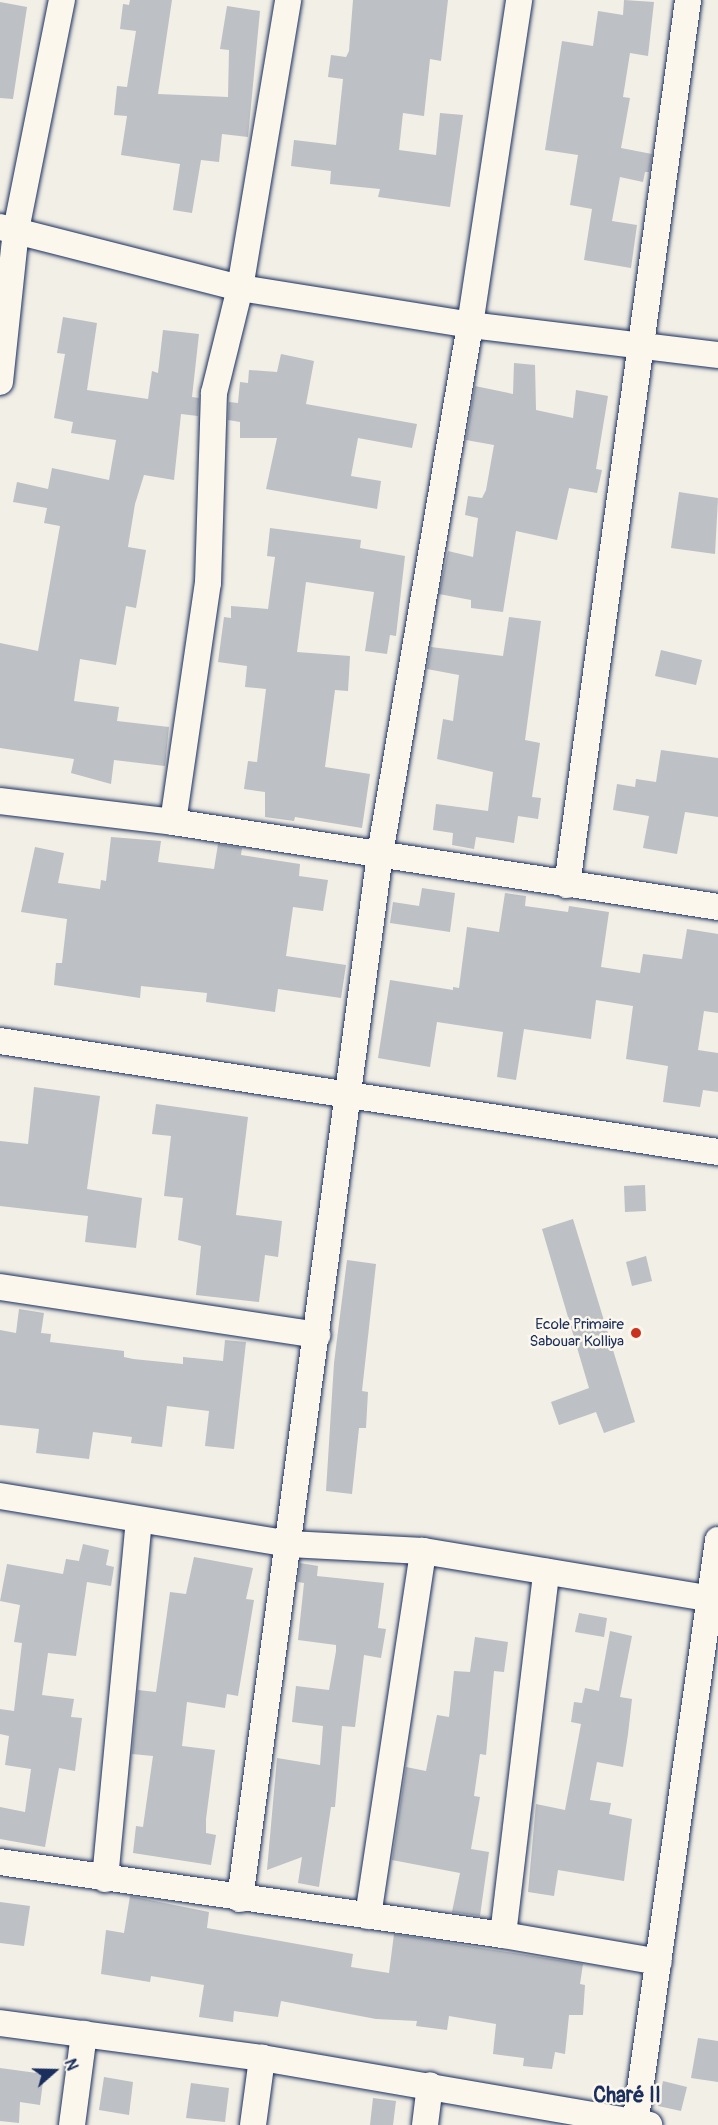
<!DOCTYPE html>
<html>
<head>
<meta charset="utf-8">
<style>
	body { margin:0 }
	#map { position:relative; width:718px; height:2125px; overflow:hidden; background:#f2efe6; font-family:Pangolin,sans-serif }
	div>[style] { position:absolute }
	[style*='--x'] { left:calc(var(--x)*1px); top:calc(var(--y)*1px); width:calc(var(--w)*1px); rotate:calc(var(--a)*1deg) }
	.building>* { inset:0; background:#bdc0c4 }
	.roads { filter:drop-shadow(0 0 2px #1b2f5e) drop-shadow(0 0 2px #1b2f5e) }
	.minor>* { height:26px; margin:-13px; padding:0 13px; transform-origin:13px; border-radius:13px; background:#fbf7ec }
	.dots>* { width:16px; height:16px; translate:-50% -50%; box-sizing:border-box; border:3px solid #fbf7ec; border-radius:50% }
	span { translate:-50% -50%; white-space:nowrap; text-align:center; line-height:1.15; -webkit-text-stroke:5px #fbf7ec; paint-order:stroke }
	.poi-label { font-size:15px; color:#1b2f5e }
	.right { translate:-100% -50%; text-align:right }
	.district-label { font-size:21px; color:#1b2f5e; font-weight:700 }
	.north { position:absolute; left:24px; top:2041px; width:60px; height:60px; -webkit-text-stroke:4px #fbf7ec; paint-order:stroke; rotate:70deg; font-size:16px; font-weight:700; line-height:24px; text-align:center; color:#1b2f5e }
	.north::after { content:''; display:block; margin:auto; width:21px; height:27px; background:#1b2f5e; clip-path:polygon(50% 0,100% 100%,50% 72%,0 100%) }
</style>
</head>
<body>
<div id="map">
	<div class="building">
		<div style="clip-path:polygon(130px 0,172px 0,158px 94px,228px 97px,229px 50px,220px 49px,227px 6px,260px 11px,248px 137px,222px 134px,219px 162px,201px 160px,192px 213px,173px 210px,180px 164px,121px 155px,127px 116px,114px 115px,117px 86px,127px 87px,136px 31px,120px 29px,123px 4px,129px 5px)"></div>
		<div style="clip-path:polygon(353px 0,448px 0,441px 61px,430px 59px,424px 116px,403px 113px,399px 150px,436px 155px,440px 113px,463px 115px,450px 207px,378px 197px,380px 189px,330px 184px,331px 171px,291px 166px,294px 140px,336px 145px,343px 79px,328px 77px,331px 55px,346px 57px,349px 51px)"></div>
		<div style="clip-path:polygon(624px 0,654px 2px,648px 56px,630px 53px,623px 97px,630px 98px,621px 148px,652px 154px,649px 172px,645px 172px,643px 182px,620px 177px,612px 221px,637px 225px,631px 268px,584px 260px,592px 209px,570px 205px,578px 155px,545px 150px,562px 41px,593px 46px,598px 11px,623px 15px)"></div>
		<div style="clip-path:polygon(0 2px,27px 7px,13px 99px,0 98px)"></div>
		<div style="clip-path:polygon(63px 317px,97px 323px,87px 390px,148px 399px,152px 371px,158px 373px,163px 330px,199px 334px,192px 397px,199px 398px,198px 416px,181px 414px,174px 480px,144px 475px,135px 504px,128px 547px,146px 550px,136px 608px,126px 606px,116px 665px,80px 659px,74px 701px,119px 707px,117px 721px,169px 727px,165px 766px,114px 760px,111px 784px,71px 773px,74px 759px,0 748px,0 643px,38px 651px,60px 526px,44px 523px,47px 508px,13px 502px,17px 482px,48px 489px,52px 468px,109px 480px,116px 440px,71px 433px,73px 422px,54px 418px,65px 354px,57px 353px)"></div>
		<div style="clip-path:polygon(281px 354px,314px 361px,306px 404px,417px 424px,412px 448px,358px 438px,351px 476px,381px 481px,377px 509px,266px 489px,277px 438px,240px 438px,240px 422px,228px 420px,229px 402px,238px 403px,240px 382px,248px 383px,249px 370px,277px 372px)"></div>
		<div style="clip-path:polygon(514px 363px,535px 365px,536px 410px,573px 418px,576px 390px,608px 396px,596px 469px,602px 470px,597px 493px,569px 488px,557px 540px,516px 531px,503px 612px,471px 608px,471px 600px,439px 594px,448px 551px,473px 557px,478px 518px,465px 515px,468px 496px,482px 498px,486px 490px,494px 445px,466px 440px,475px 386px,513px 394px)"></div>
		<div style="clip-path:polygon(679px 492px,718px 498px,715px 554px,671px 548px)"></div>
		<div style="clip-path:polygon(270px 528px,361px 540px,360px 548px,405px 556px,396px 636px,390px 635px,387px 654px,365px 651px,374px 592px,306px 582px,297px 652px,350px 656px,348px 691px,335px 690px,325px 767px,370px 774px,362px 828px,295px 817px,294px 821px,265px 817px,265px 792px,244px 789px,248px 761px,257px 762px,266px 689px,245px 687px,247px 666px,218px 662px,224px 617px,231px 618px,231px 606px,268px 609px,275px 557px,267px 556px)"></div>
		<div style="clip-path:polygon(509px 617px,541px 621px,525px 740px,540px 743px,532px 797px,541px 798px,538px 819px,518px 816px,514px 843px,476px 837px,474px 849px,452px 845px,453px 833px,433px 830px,436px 804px,488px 811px,493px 772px,437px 759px,443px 719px,453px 721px,459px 675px,427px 669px,431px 647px,503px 656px)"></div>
		<div style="clip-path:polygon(661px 650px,702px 660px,696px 685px,655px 676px)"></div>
		<div style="clip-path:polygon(661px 750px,718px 758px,718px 817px,685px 812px,677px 854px,643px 848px,649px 816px,613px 810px,617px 784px,635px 787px,636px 779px,656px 782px)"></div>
		<div style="clip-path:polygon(111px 837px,161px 841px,158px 862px,214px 869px,218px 844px,242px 848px,241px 855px,300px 864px,299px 876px,328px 880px,323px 911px,293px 907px,286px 956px,346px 965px,341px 998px,278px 989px,275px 1012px,206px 1002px,207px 993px,141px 986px,140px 998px,54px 985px,56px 963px,62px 963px,67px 919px,21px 912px,35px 847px,64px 853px,58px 883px,100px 889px,101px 880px,106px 881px)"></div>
		<div style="clip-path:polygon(422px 888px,455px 893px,450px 932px,390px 923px,393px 902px,419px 906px)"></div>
		<div style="clip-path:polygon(505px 893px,526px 896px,525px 906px,568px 912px,569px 906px,609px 912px,601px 967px,640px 973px,643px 954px,682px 959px,687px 929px,718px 934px,718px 1013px,704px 1011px,698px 1050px,718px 1053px,718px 1092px,703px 1090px,700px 1107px,663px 1102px,668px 1066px,626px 1059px,633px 1006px,596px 1000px,591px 1039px,524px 1029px,516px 1080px,497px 1077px,503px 1032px,437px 1022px,430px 1067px,378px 1058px,390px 980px,453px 990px,453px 987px,459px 988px,467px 927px,499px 932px)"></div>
		<div style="clip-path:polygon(34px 1087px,100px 1096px,87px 1189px,142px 1198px,136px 1248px,85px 1242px,88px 1216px,0 1206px,0 1141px,28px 1144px)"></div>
		<div style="clip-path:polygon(156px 1104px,248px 1117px,236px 1215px,282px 1221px,278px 1257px,265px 1255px,259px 1302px,196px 1295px,201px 1246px,178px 1240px,183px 1198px,164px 1196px,171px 1136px,152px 1134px)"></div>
		<div style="clip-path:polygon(645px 1185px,646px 1211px,625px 1212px,624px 1186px)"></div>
		<div style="clip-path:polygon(573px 1219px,635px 1422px,604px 1433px,596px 1412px,559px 1425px,551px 1402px,589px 1388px,542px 1229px)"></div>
		<div style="clip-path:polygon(646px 1256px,652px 1281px,632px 1286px,626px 1262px)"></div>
		<div style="clip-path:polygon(347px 1260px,376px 1264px,362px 1391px,368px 1392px,366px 1428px,359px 1428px,352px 1494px,326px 1491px,334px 1363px)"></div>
		<div style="clip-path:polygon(19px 1309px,44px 1313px,41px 1333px,51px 1334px,50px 1342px,124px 1351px,124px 1357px,133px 1359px,183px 1364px,183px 1357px,223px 1361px,225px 1340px,246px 1342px,234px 1449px,205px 1446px,209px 1411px,167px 1406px,162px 1447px,131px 1443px,132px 1437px,93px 1432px,89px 1459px,36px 1453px,39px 1429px,0 1425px,0 1330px,16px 1333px)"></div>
		<div style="clip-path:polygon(83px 1544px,109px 1550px,106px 1565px,114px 1567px,111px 1586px,87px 1582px,76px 1656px,48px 1653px,42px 1695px,74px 1699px,71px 1717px,82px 1718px,75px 1771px,59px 1768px,45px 1847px,0 1839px,0 1807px,25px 1812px,31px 1769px,5px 1765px,9px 1736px,0 1734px,0 1709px,14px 1711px,22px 1643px,14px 1642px,20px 1605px,0 1601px,7px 1564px,63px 1574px,66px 1559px,79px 1561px)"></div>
		<div style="clip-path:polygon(194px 1557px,253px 1568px,246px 1599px,254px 1600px,238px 1696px,227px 1694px,225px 1708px,187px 1702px,182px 1746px,215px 1750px,206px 1819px,206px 1833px,216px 1835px,211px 1865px,133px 1853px,136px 1826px,143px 1827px,153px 1756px,132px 1754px,138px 1690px,156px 1692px,170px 1592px,186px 1594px)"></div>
		<div style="clip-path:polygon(300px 1563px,318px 1566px,317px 1576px,384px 1583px,378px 1628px,386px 1629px,381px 1658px,364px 1655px,355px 1727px,342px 1726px,335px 1807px,331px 1807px,319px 1887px,298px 1883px,302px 1857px,267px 1870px,277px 1758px,320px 1765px,323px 1726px,292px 1722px,296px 1686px,329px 1690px,336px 1651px,336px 1645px,298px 1640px,304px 1583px,298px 1582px)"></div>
		<div style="clip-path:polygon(579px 1613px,607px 1618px,604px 1637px,575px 1632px)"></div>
		<div style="clip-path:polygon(610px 1631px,632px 1636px,620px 1697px,632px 1699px,628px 1734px,623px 1767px,597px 1762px,590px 1800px,611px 1803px,609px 1814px,632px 1819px,624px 1881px,558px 1870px,554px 1896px,528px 1892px,536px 1804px,565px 1810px,581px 1724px,571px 1722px,574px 1702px,582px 1703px,585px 1688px,599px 1691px)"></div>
		<div style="clip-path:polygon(475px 1637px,508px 1642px,504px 1672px,494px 1671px,486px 1755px,480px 1754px,474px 1796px,480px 1797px,471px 1849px,489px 1852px,480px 1916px,452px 1912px,460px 1873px,392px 1860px,406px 1767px,426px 1771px,437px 1715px,449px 1717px,454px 1671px,470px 1672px)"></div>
		<div style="clip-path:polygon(130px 1896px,209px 1912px,207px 1928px,353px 1954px,351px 1967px,389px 1973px,394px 1934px,583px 1964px,580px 1984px,585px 1985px,583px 2015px,569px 2015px,565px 2054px,555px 2052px,552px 2069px,523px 2066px,524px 2058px,493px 2054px,496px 2024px,449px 2016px,447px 2030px,416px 2026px,417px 2021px,376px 2019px,281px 2001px,278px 2017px,234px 2011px,233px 2022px,199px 2017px,204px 1985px,151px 1976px,150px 1982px,101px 1974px,106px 1930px,124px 1933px)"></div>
		<div style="clip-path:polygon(0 1902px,30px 1906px,24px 1946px,0 1943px)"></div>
		<div style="clip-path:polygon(698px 2038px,718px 2041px,718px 2082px,691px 2078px)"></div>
		<div style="clip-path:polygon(0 2068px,44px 2074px,40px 2105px,20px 2102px,19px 2123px,0 2121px)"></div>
		<div style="clip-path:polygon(104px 2077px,133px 2082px,129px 2115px,99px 2110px)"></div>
		<div style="clip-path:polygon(663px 2081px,687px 2087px,681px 2111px,658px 2106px)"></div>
		<div style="clip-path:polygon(191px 2083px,229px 2088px,225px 2122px,186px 2118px)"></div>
		<div style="clip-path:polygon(373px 2098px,396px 2101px,393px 2125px,370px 2125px)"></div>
	</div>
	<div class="roads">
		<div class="minor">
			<div style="--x:0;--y:227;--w:248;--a:14.3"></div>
			<div style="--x:240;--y:288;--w:233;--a:9.1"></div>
			<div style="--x:470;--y:325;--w:250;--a:6.9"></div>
			<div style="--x:0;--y:382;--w:153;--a:-84"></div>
			<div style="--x:16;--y:230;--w:235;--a:-78.7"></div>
			<div style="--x:0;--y:801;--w:174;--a:6.9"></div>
			<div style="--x:173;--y:822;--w:552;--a:8.86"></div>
			<div style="--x:173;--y:822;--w:242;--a:-81.7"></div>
			<div style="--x:208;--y:583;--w:190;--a:-88.2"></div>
			<div style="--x:214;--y:393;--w:108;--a:-76.1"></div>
			<div style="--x:240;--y:288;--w:292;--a:-80.5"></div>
			<div style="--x:567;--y:885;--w:893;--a:-82.21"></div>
			<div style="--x:0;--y:1041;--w:727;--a:8.79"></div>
			<div style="--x:0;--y:1287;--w:321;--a:8.6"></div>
			<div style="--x:0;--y:1496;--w:293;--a:9.4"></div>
			<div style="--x:289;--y:1544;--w:134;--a:3"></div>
			<div style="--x:423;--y:1551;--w:299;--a:9.4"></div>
			<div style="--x:0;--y:1862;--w:508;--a:8.26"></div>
			<div style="--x:503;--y:1935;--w:158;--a:9.8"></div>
			<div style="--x:105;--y:1879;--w:359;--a:-84.6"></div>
			<div style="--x:240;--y:1899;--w:1054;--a:-82.37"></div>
			<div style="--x:380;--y:854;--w:537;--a:-80.34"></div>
			<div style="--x:470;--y:325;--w:329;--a:-81.4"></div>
			<div style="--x:368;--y:1916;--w:369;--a:-81.4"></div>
			<div style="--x:503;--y:1935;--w:366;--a:-83.2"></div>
			<div style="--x:0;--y:2023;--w:264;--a:7.6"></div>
			<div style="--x:262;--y:2058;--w:393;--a:9.8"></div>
			<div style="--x:72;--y:2125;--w:92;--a:-82.5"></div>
			<div style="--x:253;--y:2125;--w:68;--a:-82.3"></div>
			<div style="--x:425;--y:2125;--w:40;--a:-82.9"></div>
			<div style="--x:635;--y:2125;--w:591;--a:-81.92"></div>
		</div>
	</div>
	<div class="dots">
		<div style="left:636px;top:1333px;background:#c8321e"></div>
	</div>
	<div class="poi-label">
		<span class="right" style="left:624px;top:1333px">Ecole Primaire<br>Sabouar Kolliya</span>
	</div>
	<div class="district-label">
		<span style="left:627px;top:2096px">Charé II</span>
	</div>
	<div class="north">N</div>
</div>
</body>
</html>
